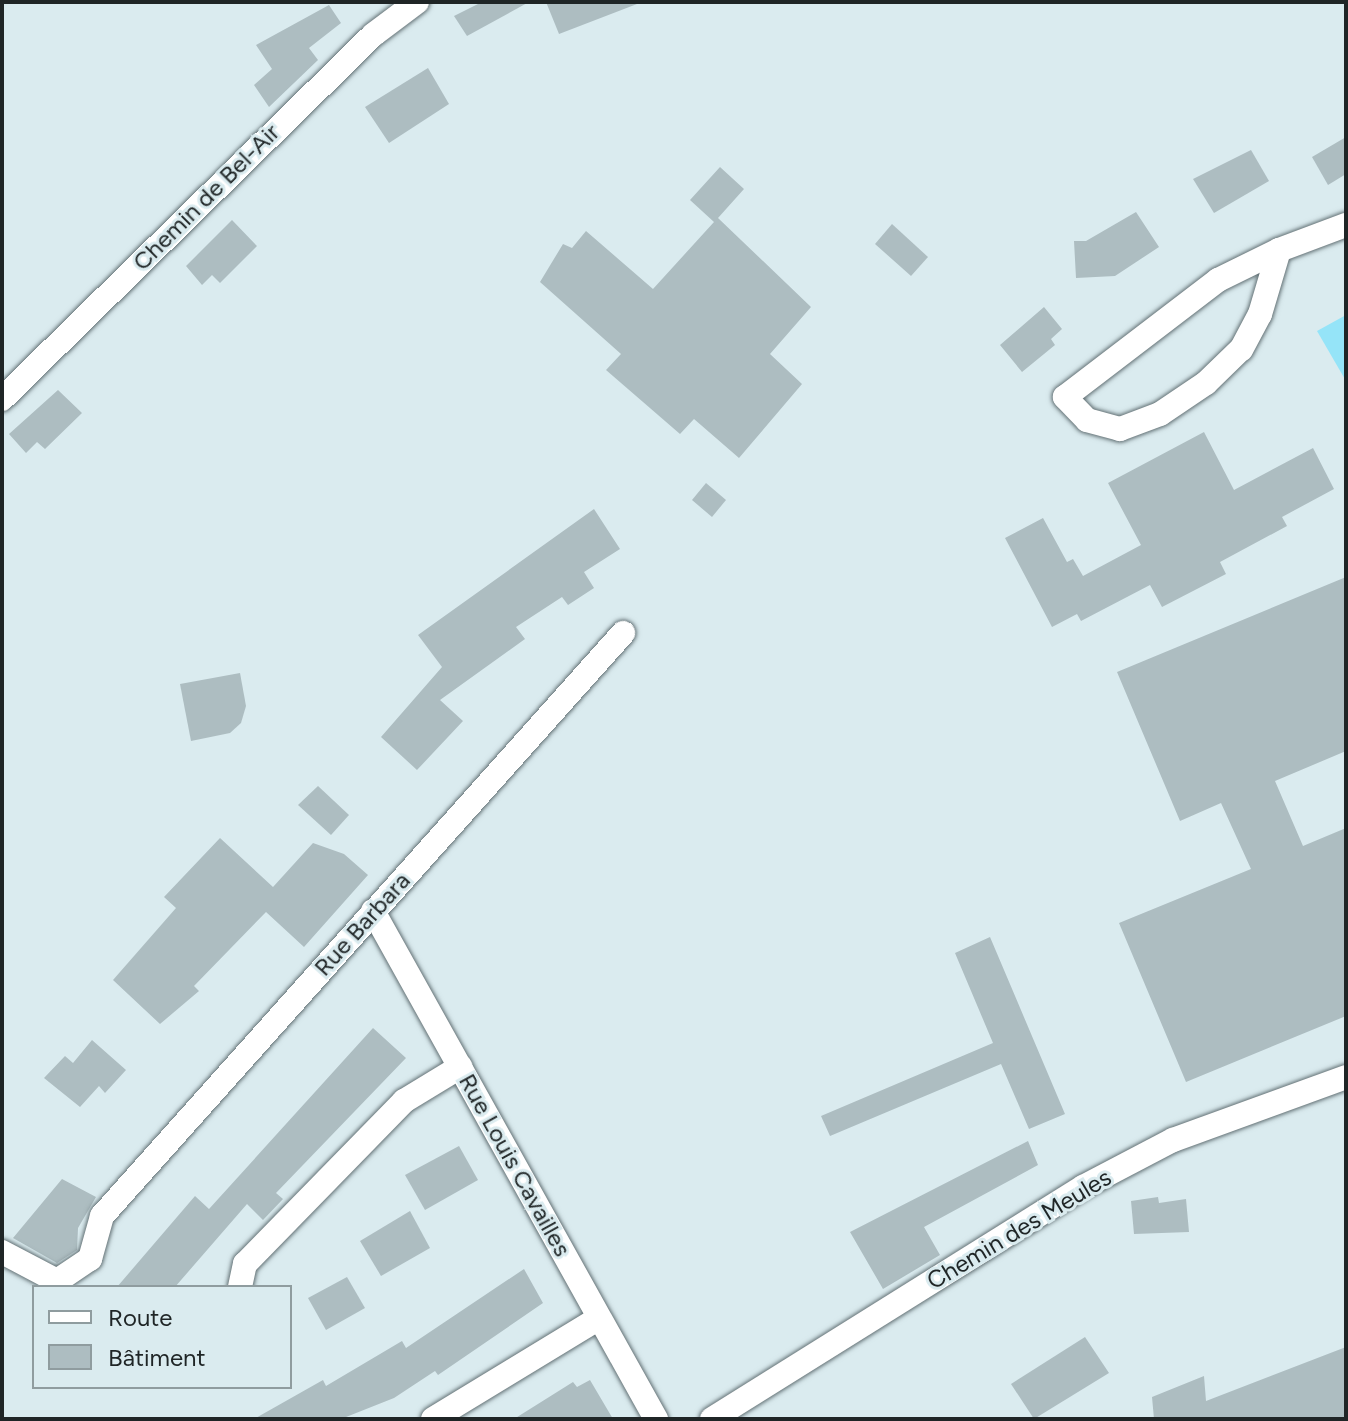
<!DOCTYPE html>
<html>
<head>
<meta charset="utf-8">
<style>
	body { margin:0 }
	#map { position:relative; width:1348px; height:1421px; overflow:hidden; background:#daebef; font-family:Figtree,sans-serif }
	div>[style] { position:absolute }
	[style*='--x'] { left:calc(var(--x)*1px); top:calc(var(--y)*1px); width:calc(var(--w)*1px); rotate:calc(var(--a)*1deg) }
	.green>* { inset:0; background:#95e4f8 }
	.building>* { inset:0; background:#adbdc1 }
	.roads { filter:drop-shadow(0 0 2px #637175) drop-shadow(0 0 2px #637175) }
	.street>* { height:24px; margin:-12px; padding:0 12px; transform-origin:12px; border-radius:12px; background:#fff }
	span { translate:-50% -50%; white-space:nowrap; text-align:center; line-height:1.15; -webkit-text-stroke:6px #daebef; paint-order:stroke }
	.street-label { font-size:24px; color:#1f2526 }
	.frame { position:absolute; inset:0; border:4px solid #1f2526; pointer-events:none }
	.legend { position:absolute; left:32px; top:1285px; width:260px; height:104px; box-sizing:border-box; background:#daebef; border:2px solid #8f9c9f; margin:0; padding:10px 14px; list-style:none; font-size:24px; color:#1f2526 }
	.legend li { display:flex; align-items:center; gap:16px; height:40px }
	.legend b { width:40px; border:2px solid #8f9c9f }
</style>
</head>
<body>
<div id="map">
	<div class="green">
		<div style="clip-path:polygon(1346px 315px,1346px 381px,1317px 331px)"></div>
	</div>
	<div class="building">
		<div style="clip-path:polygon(482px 2px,529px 2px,467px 36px,454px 16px)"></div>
		<div style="clip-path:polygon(546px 2px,636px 2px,637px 4px,559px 34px)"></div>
		<div style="clip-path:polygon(329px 5px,341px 23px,309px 48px,318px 60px,269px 107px,254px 85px,272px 69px,256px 45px)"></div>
		<div style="clip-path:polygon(428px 68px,449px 104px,389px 143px,365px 107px)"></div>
		<div style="clip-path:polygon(1346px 137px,1346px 174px,1328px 185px,1312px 157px)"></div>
		<div style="clip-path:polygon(1251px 150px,1269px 181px,1214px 213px,1193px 179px)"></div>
		<div style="clip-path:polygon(720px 167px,744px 189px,718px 218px,811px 307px,770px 354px,802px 384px,739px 458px,694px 419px,680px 434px,606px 370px,621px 354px,540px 282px,563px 244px,572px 248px,586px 231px,653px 289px,714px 222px,690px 200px)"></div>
		<div style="clip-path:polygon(1136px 212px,1159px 247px,1115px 276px,1076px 278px,1074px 241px,1086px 241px)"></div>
		<div style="clip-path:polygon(232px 220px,257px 246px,220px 283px,212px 275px,202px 285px,186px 266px)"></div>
		<div style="clip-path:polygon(892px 224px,928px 257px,911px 276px,875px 244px)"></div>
		<div style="clip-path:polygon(1044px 307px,1062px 329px,1051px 339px,1055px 345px,1022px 372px,1000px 345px)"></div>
		<div style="clip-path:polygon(58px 390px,82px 413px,45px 449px,37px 442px,26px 453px,9px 434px)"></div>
		<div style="clip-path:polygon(1204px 432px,1234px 490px,1313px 448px,1334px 489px,1282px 517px,1287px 526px,1220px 562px,1226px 574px,1162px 607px,1150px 585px,1081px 621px,1077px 614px,1052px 627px,1005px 538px,1043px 518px,1067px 562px,1073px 559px,1083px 576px,1141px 545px,1108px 483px)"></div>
		<div style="clip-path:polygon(706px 483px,726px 500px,712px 517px,692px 500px)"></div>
		<div style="clip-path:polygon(594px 509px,620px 549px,584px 572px,594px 588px,568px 605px,562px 597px,516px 627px,525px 639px,440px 700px,463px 721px,417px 770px,381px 737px,442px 667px,418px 635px)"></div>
		<div style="clip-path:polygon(1346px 577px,1346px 751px,1275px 781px,1303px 846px,1346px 828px,1346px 1016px,1186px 1082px,1119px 923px,1251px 869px,1221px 803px,1180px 821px,1117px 672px)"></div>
		<div style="clip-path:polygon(240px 673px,246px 706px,241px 723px,230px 733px,191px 741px,180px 684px)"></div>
		<div style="clip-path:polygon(318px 786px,349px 815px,331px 835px,298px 805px)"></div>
		<div style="clip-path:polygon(220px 838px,273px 887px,313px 843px,344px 854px,368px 875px,304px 947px,266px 912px,194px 986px,199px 991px,160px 1024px,113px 980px,176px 908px,164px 897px)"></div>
		<div style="clip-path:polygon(990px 937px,1065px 1114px,1029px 1129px,1001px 1064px,830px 1136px,821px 1116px,993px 1043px,955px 953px)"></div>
		<div style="clip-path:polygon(373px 1028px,406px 1058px,276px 1193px,283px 1199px,263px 1220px,247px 1204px,175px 1287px,117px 1287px,195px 1196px,209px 1209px)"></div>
		<div style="clip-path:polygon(92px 1040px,126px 1070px,105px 1093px,99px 1086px,80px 1107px,44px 1078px,65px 1056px,73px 1063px)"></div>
		<div style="clip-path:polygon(1028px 1141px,1038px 1165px,924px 1227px,940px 1255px,883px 1289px,850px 1232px)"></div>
		<div style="clip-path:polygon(459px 1146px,478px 1180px,425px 1210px,405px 1175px)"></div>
		<div style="clip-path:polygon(62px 1179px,96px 1197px,78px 1228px,77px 1250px,57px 1263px,13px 1238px)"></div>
		<div style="clip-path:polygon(1158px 1197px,1159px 1203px,1186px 1199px,1189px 1232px,1134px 1234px,1131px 1201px)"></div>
		<div style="clip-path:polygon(410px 1211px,430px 1248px,381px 1276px,360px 1241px)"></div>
		<div style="clip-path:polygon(524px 1269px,543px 1303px,438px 1375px,435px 1371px,394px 1398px,341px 1419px,254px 1419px,323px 1380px,326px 1386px,402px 1341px,406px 1348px)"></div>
		<div style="clip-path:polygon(347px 1277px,365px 1308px,326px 1330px,308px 1298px)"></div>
		<div style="clip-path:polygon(1085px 1337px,1109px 1373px,1034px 1419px,1011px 1384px)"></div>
		<div style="clip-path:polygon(1346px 1347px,1346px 1419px,1154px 1419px,1152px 1397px,1204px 1376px,1206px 1401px)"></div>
		<div style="clip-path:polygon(590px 1380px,613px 1419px,514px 1419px,573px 1382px,577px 1387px)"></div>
	</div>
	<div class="roads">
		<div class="street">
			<div style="--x:1279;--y:250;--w:67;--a:106.5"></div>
			<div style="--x:1260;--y:314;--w:40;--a:118"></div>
			<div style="--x:1241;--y:349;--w:49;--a:135.8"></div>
			<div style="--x:1206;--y:383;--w:55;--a:146"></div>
			<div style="--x:1160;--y:414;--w:43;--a:159.4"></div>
			<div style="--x:1120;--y:429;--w:34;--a:-165"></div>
			<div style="--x:1087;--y:420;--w:32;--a:-134"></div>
			<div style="--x:1065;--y:397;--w:193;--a:-37.4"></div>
			<div style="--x:1218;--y:280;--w:68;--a:-26.2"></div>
			<div style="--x:1279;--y:250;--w:72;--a:-20.5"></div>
			<div style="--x:2;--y:399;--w:520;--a:-44.45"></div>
			<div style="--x:373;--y:35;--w:55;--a:-36.9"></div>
			<div style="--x:373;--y:911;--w:582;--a:60.88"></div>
			<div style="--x:2;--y:1252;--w:62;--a:27.8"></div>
			<div style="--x:57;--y:1281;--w:40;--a:-34"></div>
			<div style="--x:90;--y:1259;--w:45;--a:-74.4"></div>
			<div style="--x:102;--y:1216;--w:782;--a:-48.21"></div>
			<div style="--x:240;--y:1287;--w:24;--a:-78"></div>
			<div style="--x:245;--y:1264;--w:228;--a:-45.7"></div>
			<div style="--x:404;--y:1101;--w:66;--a:-31.3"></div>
			<div style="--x:433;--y:1419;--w:194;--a:-31.3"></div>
			<div style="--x:712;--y:1419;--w:438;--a:-32"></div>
			<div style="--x:1083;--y:1187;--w:102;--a:-27.6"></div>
			<div style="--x:1173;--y:1140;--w:184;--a:-20"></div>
		</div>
	</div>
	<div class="street-label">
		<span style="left:206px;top:197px;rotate:-45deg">Chemin de Bel-Air</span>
		<span style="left:362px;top:924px;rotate:-48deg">Rue Barbara</span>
		<span style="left:515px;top:1165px;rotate:61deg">Rue Louis Cavailles</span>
		<span style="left:1019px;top:1229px;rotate:-31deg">Chemin des Meules</span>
	</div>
	<div class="frame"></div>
	<ul class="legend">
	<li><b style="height:10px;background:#fff"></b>Route</li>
	<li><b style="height:22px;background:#adbdc1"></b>Bâtiment</li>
	</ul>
</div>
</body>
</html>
